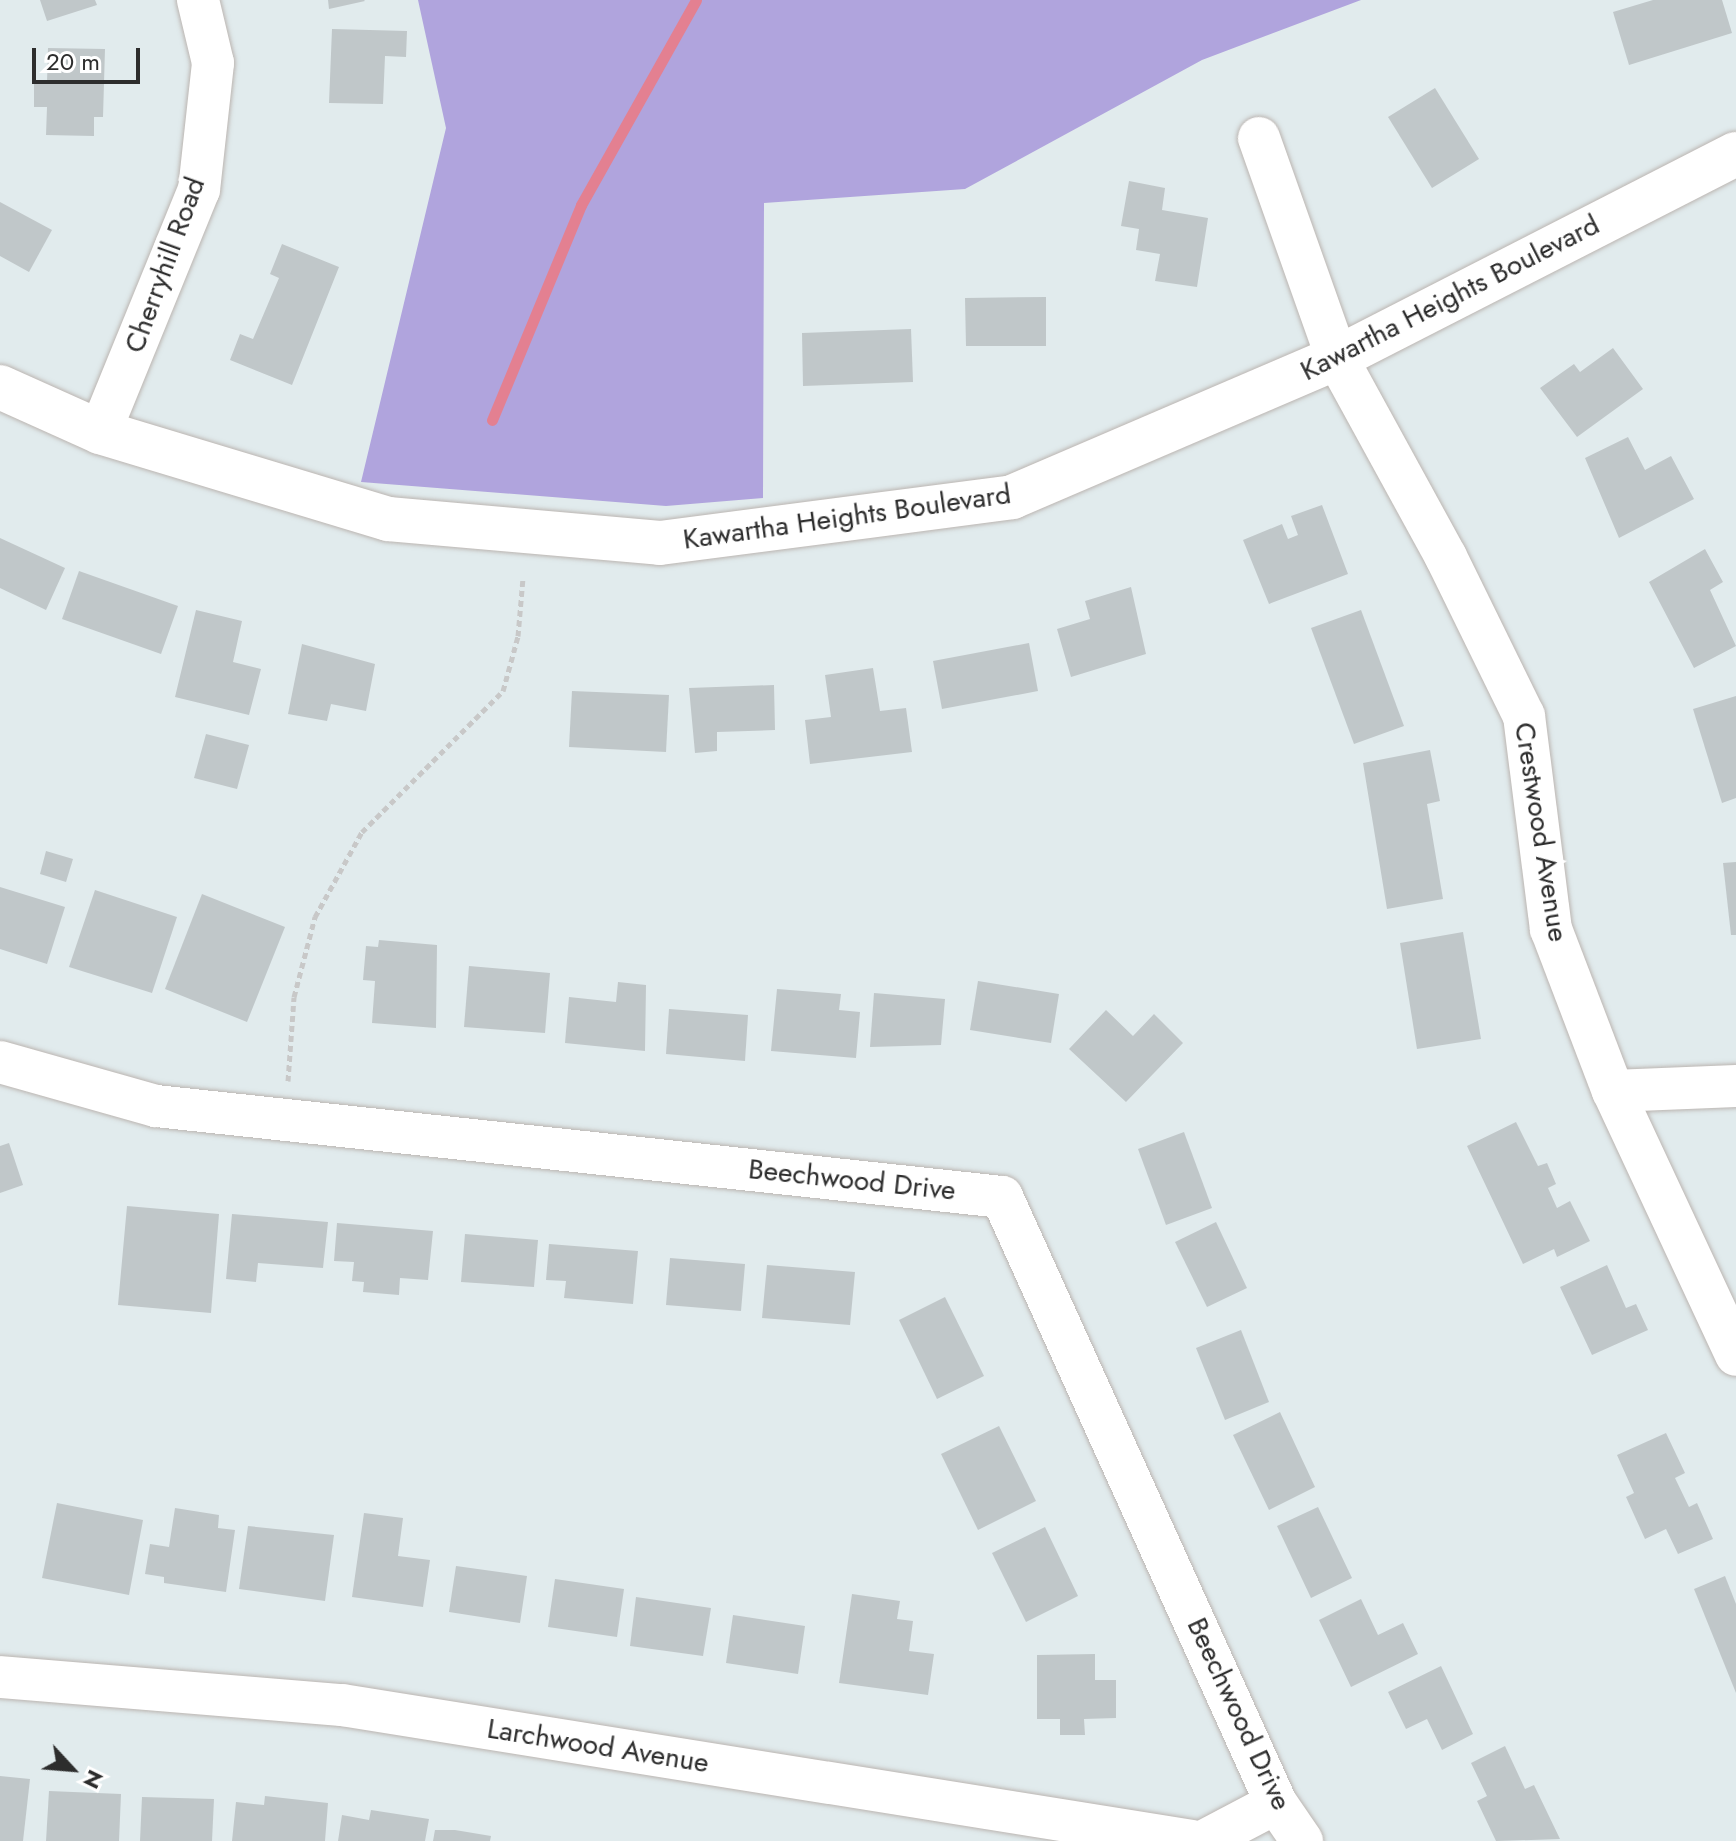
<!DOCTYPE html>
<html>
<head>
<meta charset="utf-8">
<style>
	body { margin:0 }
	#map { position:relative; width:1736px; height:1841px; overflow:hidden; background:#e1ebed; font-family:Jost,sans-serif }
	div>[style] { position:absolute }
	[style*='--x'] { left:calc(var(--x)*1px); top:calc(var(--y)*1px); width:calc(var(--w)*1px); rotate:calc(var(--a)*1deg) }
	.green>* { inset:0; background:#b0a4dd }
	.stream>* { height:11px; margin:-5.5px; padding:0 5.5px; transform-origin:5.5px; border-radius:5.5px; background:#e38091 }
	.building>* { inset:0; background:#c0c7c9 }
	.path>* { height:5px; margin-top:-2.5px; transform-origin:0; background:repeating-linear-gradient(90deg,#c8c8c8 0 6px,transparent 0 10px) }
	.roads { filter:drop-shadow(0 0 2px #bbb5b1) drop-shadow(0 0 2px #bbb5b1) }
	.street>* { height:42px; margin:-21px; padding:0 21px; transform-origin:21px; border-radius:21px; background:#fff }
	.secondary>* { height:44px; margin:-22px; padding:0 22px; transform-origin:22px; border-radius:22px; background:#fff }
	span { translate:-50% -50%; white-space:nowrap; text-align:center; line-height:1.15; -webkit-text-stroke:8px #fff; paint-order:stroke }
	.street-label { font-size:28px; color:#2d2d2d }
	.north { position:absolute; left:32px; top:1729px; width:80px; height:80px; -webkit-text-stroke:6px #fff; paint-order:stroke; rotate:116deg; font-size:22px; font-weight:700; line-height:32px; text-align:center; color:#2d2d2d }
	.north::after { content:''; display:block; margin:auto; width:28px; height:36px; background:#2d2d2d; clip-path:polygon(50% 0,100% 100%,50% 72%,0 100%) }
	.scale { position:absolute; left:32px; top:48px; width:108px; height:36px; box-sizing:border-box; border:4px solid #2d2d2d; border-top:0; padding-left:10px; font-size:24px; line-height:28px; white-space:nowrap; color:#2d2d2d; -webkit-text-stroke:6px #fff; paint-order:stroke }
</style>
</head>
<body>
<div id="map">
	<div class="green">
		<div style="clip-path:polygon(418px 0,1361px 0,1202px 60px,965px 189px,764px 203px,763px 498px,666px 506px,361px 482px,446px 128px)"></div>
	</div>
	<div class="stream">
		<div style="--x:492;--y:420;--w:233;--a:-67.5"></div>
		<div style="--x:581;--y:205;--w:235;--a:-60.7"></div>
	</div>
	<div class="building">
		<div style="clip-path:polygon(40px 0,95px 0,97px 5px,47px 21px)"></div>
		<div style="clip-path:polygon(328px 0,364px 0,365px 1px,329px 9px)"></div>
		<div style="clip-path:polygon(1653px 0,1722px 0,1732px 33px,1629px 65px,1613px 12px)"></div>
		<div style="clip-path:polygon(332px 29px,407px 31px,406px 57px,385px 56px,383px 104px,329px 103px)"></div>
		<div style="clip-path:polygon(48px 48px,105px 49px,103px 117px,94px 117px,94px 136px,46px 135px,47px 107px,34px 107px,34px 81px,47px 82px)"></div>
		<div style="clip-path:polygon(1435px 88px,1479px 159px,1432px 188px,1388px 117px)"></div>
		<div style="clip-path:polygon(1129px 181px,1165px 188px,1162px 210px,1208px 218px,1197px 287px,1155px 281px,1160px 254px,1136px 250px,1139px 229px,1121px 226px)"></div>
		<div style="clip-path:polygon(0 202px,52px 230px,29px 272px,0 256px)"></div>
		<div style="clip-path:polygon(282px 244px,339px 267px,292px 385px,230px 360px,240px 334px,253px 339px,279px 278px,270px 274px)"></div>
		<div style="clip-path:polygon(1046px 297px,1046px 346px,966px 346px,965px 298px)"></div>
		<div style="clip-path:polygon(911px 329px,913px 382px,803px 386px,802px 333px)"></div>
		<div style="clip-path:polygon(1613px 348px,1643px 389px,1577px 437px,1540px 388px,1574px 364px,1580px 372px)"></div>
		<div style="clip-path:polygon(1628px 437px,1645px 470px,1671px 456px,1694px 499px,1619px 538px,1585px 458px)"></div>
		<div style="clip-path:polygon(1322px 505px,1348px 574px,1269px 604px,1243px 540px,1282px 524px,1288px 539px,1298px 535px,1291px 516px)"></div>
		<div style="clip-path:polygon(0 538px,65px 568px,46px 610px,0 588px)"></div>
		<div style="clip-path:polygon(1705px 549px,1723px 582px,1710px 590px,1736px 646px,1694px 668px,1649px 582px)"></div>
		<div style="clip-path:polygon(79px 571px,178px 606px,161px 654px,62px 619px)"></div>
		<div style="clip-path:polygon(1131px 587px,1146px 654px,1071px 677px,1057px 629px,1090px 619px,1085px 601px)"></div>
		<div style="clip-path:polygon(196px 610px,242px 621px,233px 662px,261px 669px,249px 715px,175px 697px)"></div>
		<div style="clip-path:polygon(1361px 610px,1404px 726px,1354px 744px,1311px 628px)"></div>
		<div style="clip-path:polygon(1029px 643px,1038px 691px,942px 709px,933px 661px)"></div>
		<div style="clip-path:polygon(302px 644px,375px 664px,366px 711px,331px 704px,327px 721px,288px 714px)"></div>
		<div style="clip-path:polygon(873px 668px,880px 711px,906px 708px,912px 752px,810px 764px,805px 720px,831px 717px,825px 675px)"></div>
		<div style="clip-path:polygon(774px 685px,775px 730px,717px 732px,717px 751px,695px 753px,689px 688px)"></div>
		<div style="clip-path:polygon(572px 691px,669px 695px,666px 752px,569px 747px)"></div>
		<div style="clip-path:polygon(1736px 696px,1736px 798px,1722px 803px,1693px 709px)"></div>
		<div style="clip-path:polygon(206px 734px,249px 745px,237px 789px,194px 778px)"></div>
		<div style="clip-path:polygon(1430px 750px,1440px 801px,1427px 804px,1443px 899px,1387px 909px,1363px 763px)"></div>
		<div style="clip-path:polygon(46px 851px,73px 859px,66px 882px,40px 874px)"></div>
		<div style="clip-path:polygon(1736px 862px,1736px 935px,1731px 935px,1723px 863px)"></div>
		<div style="clip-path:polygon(0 887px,65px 907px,47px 964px,0 949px)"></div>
		<div style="clip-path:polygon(95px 890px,177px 917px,152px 993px,69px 967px)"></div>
		<div style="clip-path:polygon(202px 894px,285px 927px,247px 1022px,165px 989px)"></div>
		<div style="clip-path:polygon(1463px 932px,1481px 1039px,1417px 1049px,1400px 943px)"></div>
		<div style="clip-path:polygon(379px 940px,437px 945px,436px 1028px,372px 1023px,375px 981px,363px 980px,366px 946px,378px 947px)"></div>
		<div style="clip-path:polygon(469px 966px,550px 973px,545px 1033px,464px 1027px)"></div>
		<div style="clip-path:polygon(978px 981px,1059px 994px,1051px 1043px,970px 1030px)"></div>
		<div style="clip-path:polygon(618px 982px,646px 985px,645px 1051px,565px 1043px,569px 997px,616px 1002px)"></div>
		<div style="clip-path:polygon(777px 989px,841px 994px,839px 1010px,860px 1012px,856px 1058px,771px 1051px)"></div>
		<div style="clip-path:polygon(874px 993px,945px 999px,941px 1045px,870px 1047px)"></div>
		<div style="clip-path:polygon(669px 1009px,748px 1015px,745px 1061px,666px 1054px)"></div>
		<div style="clip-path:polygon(1106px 1010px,1133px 1036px,1154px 1014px,1183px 1043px,1126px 1102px,1069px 1049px)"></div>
		<div style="clip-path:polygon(1516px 1122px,1538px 1166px,1547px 1163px,1556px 1184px,1548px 1188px,1557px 1208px,1570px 1201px,1590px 1241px,1557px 1257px,1554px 1249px,1523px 1264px,1467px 1146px)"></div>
		<div style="clip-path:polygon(1184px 1132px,1212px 1208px,1166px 1225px,1138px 1149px)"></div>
		<div style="clip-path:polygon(9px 1143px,23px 1185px,0 1193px,0 1146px)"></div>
		<div style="clip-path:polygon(127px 1206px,219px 1214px,211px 1313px,118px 1305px)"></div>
		<div style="clip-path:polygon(232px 1214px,328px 1222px,323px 1268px,258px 1263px,256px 1282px,226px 1279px)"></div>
		<div style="clip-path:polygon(1216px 1222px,1247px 1288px,1207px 1307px,1175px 1242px)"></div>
		<div style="clip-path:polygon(337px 1223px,433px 1231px,428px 1280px,400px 1278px,399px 1295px,363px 1292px,364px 1282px,352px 1281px,354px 1262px,334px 1261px)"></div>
		<div style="clip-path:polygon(465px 1234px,538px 1240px,534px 1287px,461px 1282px)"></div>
		<div style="clip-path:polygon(549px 1244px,638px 1251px,633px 1304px,564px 1298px,566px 1281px,546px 1280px)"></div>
		<div style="clip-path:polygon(670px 1258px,745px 1264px,741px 1311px,666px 1305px)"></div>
		<div style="clip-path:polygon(767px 1265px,855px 1272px,850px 1325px,762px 1318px)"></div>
		<div style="clip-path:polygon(1607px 1265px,1626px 1308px,1636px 1304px,1648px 1330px,1592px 1355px,1560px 1287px)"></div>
		<div style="clip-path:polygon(945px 1297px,984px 1376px,937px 1399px,899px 1320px)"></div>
		<div style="clip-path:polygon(1241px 1330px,1269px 1402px,1225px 1420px,1196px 1348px)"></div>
		<div style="clip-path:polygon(1280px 1412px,1315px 1487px,1269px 1510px,1233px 1435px)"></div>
		<div style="clip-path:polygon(999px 1426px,1036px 1501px,978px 1530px,941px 1454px)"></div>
		<div style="clip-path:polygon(1666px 1433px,1685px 1473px,1675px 1478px,1689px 1507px,1697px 1503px,1713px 1539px,1678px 1554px,1666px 1529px,1645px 1539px,1626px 1497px,1634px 1493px,1617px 1455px)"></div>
		<div style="clip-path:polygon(57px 1503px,143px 1520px,129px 1595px,42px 1578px)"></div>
		<div style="clip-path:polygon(1318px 1507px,1352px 1578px,1311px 1598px,1277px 1526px)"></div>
		<div style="clip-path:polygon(175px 1508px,219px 1515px,218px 1528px,235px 1530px,226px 1592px,164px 1583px,164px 1577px,145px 1574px,150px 1544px,169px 1547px)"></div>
		<div style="clip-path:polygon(364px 1513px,403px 1518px,398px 1556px,430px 1560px,423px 1607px,352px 1597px)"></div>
		<div style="clip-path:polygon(248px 1526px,334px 1535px,325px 1601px,239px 1589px)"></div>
		<div style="clip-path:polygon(1045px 1527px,1078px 1596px,1026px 1622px,992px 1553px)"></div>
		<div style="clip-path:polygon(456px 1566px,527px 1576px,520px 1623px,449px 1612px)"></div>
		<div style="clip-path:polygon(1725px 1576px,1736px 1604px,1736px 1693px,1694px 1589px)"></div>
		<div style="clip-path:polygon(555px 1579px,624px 1589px,617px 1637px,548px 1627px)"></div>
		<div style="clip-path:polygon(852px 1594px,900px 1601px,897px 1619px,913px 1621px,909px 1651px,934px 1654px,928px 1695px,839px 1683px)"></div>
		<div style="clip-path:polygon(636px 1597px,711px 1608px,703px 1656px,630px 1646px)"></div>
		<div style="clip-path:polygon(1361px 1599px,1378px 1635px,1403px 1623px,1418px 1654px,1351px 1687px,1319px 1620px)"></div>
		<div style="clip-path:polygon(733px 1615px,805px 1626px,798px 1674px,726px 1663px)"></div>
		<div style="clip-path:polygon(1095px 1654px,1095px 1680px,1116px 1680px,1116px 1718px,1084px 1719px,1085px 1735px,1060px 1735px,1060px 1719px,1037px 1719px,1037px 1655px)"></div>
		<div style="clip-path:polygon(1441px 1666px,1473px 1734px,1442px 1750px,1427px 1719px,1406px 1729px,1388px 1692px)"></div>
		<div style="clip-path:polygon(1505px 1746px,1525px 1789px,1534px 1785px,1560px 1839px,1496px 1841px,1477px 1801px,1487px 1796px,1471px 1763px)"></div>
		<div style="clip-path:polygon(0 1776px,30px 1779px,23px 1841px,0 1841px)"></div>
		<div style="clip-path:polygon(49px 1791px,121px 1794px,119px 1841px,46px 1841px)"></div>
		<div style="clip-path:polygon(265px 1796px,328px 1803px,325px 1841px,232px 1841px,236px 1802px,264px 1805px)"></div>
		<div style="clip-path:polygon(142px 1797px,214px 1799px,212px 1841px,140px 1841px)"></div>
		<div style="clip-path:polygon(371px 1810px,429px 1819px,425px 1841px,338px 1841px,342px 1815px,369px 1820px)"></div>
		<div style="clip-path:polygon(435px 1830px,455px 1830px,491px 1836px,490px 1841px,433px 1841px)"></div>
	</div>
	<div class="path">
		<div style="--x:288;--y:1081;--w:84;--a:-85.9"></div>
		<div style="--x:294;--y:997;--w:83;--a:-75.3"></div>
		<div style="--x:315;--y:917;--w:97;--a:-61.1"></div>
		<div style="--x:362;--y:832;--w:199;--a:-45"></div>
		<div style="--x:503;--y:691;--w:57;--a:-74.7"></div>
		<div style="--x:518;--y:636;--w:58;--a:-85.1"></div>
	</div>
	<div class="roads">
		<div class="street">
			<div style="--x:1259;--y:138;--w:233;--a:70.5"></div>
			<div style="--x:1337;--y:358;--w:227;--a:61.3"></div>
			<div style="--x:1446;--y:557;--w:177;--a:63.9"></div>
			<div style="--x:1524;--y:716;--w:215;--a:82.8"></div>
			<div style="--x:1551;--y:929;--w:173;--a:69.1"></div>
			<div style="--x:1613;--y:1091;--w:291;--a:65"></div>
			<div style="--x:100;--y:432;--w:261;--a:-67.8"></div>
			<div style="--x:199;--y:190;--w:128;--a:-83.7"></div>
			<div style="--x:213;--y:63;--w:65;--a:-103.4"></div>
			<div style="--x:0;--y:1062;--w:162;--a:15.8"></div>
			<div style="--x:156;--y:1106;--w:851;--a:6.14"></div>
			<div style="--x:1002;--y:1197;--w:665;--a:65.67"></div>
			<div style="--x:1276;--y:1803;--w:46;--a:55.6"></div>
			<div style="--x:1613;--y:1091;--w:123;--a:-2.3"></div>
			<div style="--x:0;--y:1677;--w:343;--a:4.7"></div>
			<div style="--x:342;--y:1705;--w:861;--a:9.09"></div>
			<div style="--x:1204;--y:1841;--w:81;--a:-27.8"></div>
		</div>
		<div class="secondary">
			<div style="--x:0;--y:387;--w:110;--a:24.2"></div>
			<div style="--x:100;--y:432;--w:301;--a:16.8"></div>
			<div style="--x:388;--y:519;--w:273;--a:5"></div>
			<div style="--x:660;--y:543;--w:355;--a:-7.4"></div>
			<div style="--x:1012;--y:497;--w:353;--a:-23.2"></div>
			<div style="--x:1337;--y:358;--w:448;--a:-27.1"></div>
		</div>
	</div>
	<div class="street-label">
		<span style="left:165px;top:265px;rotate:-70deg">Cherryhill Road</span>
		<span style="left:1450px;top:298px;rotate:-27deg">Kawartha Heights Boulevard</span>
		<span style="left:847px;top:517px;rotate:-8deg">Kawartha Heights Boulevard</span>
		<span style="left:1541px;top:832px;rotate:81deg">Crestwood Avenue</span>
		<span style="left:852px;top:1180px;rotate:6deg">Beechwood Drive</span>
		<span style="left:1239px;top:1714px;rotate:65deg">Beechwood Drive</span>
		<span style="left:598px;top:1746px;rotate:9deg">Larchwood Avenue</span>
	</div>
	<div class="north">N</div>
	<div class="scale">20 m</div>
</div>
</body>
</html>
